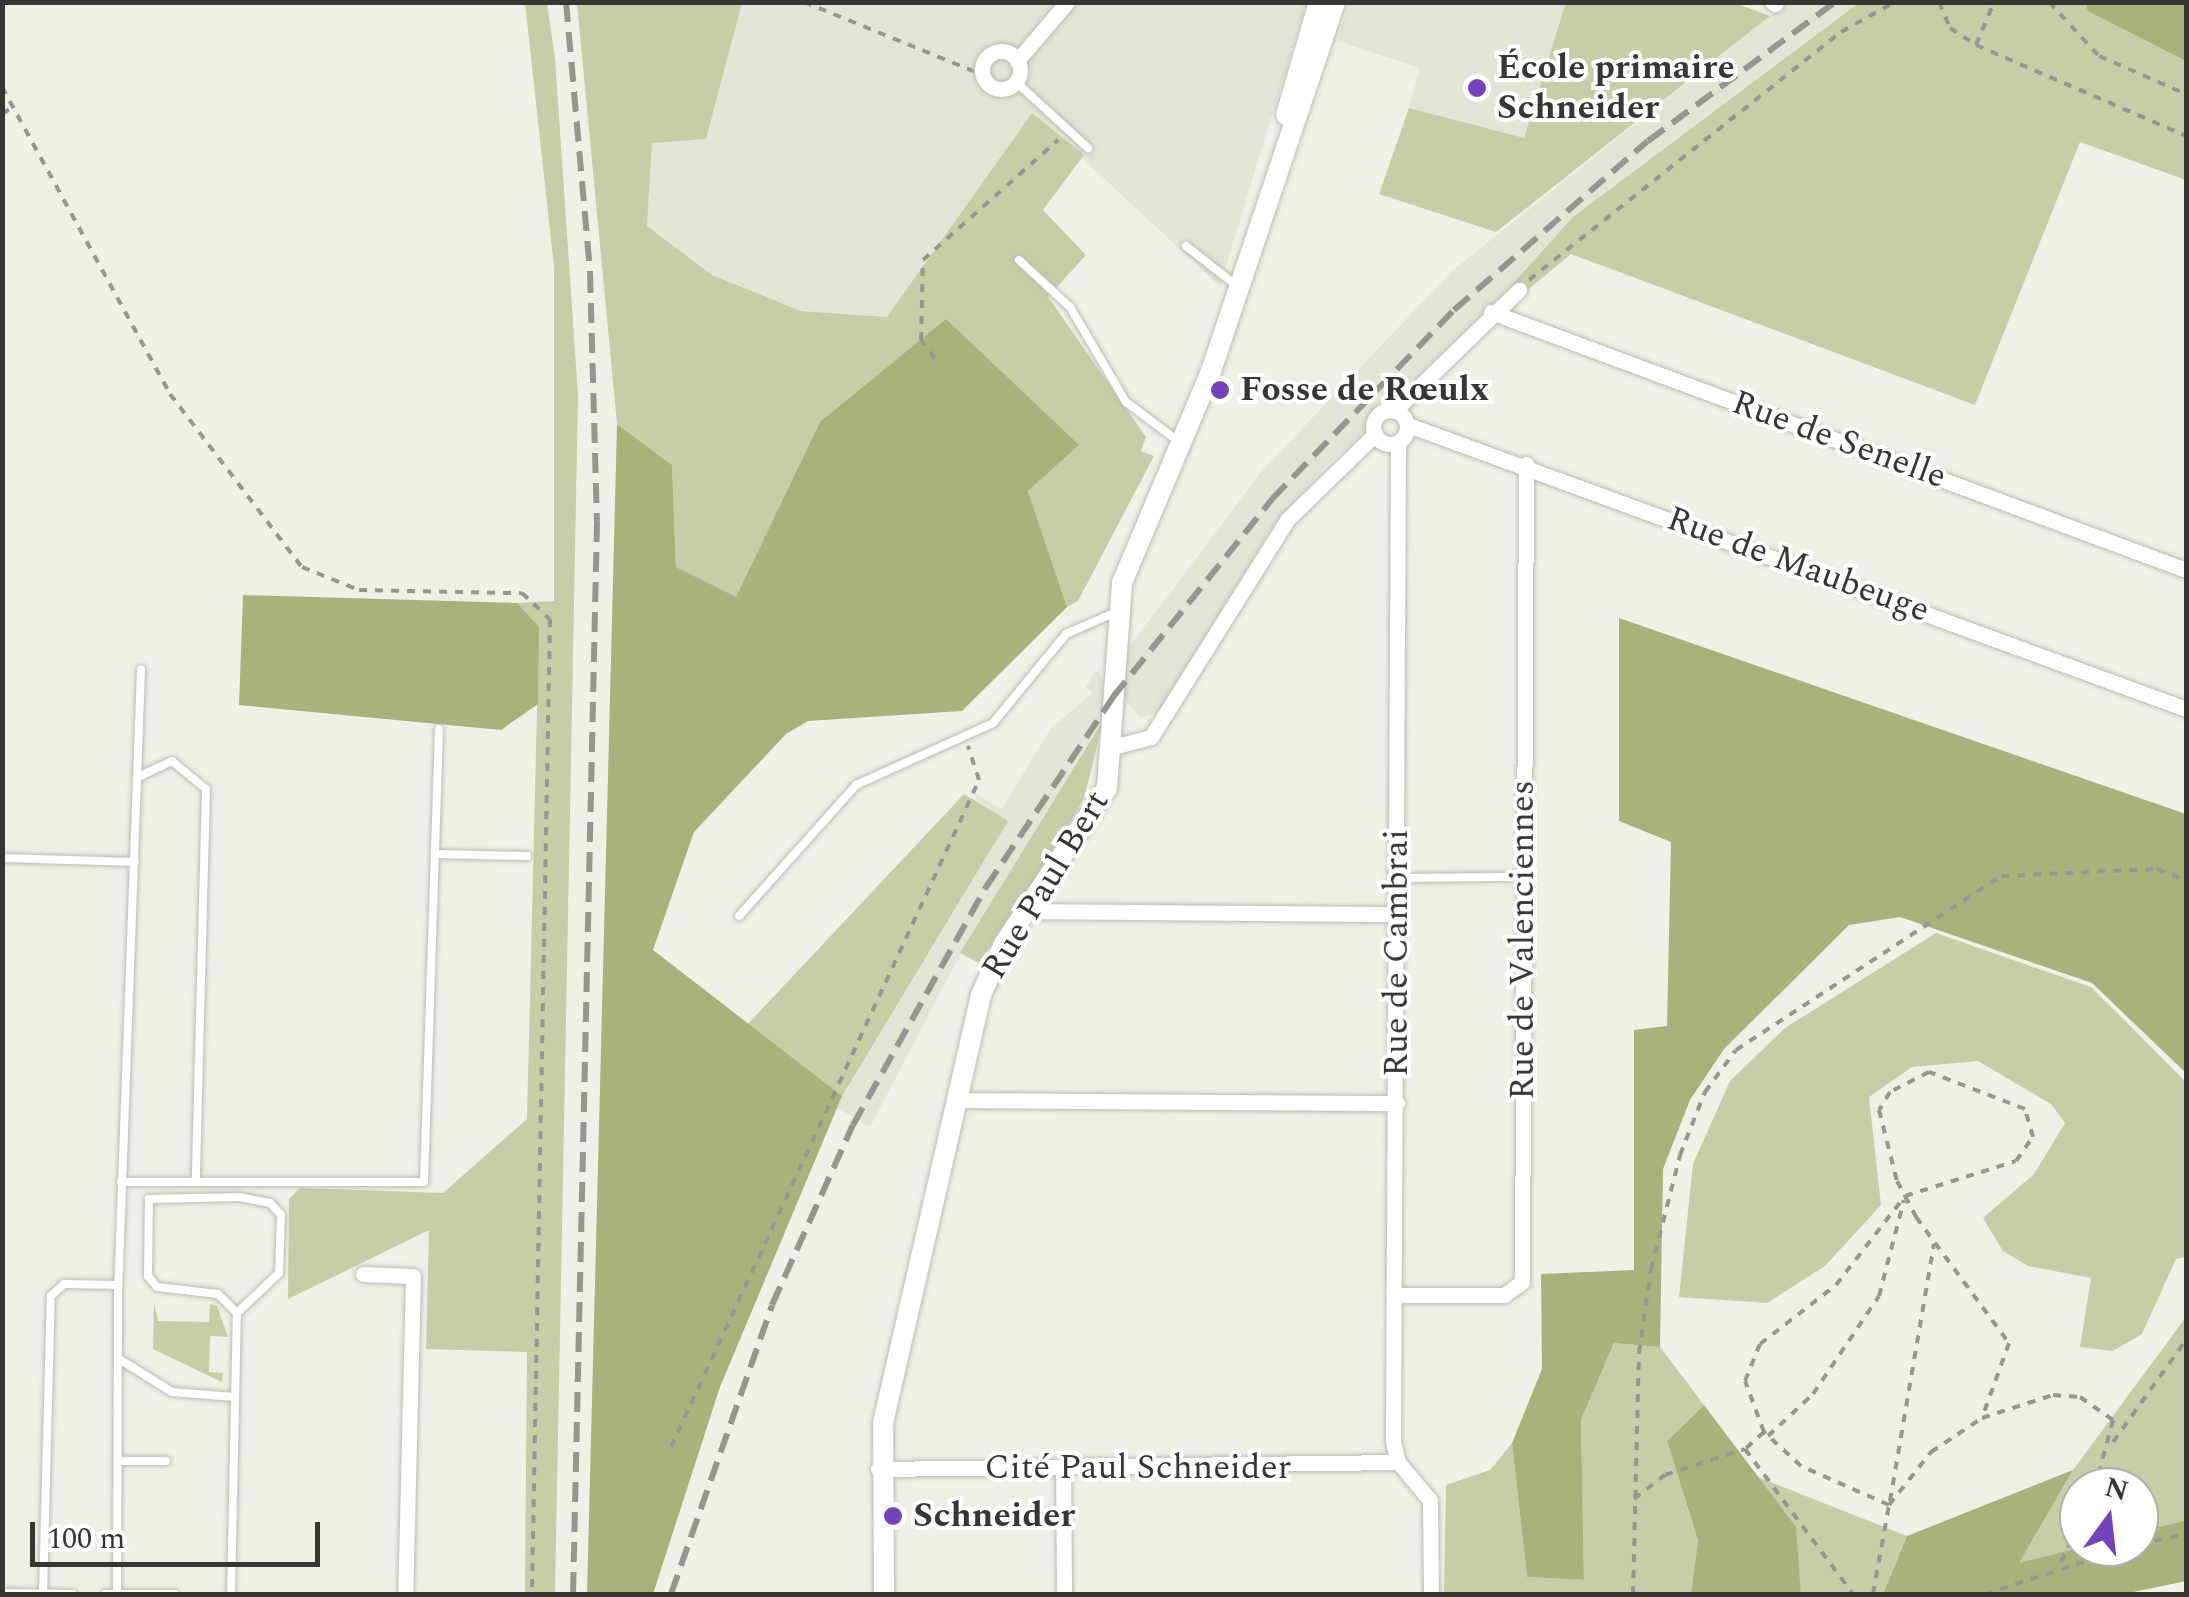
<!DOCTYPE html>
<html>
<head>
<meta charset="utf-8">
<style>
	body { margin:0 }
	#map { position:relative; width:2189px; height:1597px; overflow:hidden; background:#eff1e7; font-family:Spectral,serif }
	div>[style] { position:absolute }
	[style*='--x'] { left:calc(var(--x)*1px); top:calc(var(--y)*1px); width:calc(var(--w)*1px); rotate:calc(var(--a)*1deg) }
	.built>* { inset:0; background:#e2e6d4 }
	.green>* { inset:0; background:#c6cea7 }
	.forest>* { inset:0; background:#a8b37b }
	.path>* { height:4px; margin-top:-2px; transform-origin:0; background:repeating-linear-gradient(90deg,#969790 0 8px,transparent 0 16px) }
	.roads { filter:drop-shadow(0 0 2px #bbbdb3) drop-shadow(0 0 2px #bbbdb3) }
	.service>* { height:8px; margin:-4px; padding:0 4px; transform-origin:4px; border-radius:4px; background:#fff }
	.minor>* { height:15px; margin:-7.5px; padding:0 7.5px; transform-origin:7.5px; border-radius:7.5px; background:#fff }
	.minor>.ring { margin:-7.5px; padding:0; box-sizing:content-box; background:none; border:15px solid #fff; border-radius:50% }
	.tertiary>* { height:20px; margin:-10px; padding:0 10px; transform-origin:10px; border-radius:10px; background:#fff }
	.rail>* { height:6px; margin-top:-3px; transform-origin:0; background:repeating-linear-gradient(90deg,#94968f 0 20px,transparent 0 30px) }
	.dots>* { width:28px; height:28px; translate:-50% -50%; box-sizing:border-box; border:5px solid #fff; border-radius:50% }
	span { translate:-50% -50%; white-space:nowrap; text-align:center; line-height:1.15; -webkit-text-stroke:8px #fff; paint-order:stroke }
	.poi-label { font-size:35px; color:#363733; font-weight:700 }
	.left { translate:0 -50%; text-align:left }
	.street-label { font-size:35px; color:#363733 }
	.frame { position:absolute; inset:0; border:5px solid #363733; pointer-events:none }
	.north { position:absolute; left:2059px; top:1467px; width:100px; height:100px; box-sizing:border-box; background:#fff; border:2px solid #afafad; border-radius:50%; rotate:15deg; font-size:28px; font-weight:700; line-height:40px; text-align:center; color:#363733 }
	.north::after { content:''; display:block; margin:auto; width:35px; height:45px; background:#7243bb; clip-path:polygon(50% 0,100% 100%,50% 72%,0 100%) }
	.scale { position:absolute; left:30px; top:1522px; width:290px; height:45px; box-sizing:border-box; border:5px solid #363733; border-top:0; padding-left:12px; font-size:30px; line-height:35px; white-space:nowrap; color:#363733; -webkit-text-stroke:8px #fff; paint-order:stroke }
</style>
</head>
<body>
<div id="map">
	<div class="built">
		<div style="clip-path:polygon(742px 3px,1306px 3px,1220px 286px,1033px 113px,887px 317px,801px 311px,712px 275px,647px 227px,652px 142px,706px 139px)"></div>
		<div style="clip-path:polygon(1349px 3px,1566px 3px,1524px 139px,1409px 108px,1420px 68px,1337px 41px)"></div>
		<div style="clip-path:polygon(1786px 3px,1882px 3px,1596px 216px,1323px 469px,1276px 523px,1158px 713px,1140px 717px,1126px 701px,1099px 736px,961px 953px,870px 1127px,821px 1099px,977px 795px,1002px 809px,1051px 728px,1093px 693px,1086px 687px,1096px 670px,1104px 680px,1261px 472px,1452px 271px)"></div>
	</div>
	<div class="green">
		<div style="clip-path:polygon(1566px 2px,1735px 3px,1770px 16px,1496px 232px,1379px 194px,1409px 108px,1524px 138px)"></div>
		<div style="clip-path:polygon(525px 3px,547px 3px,555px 58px,578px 395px,555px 1594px,525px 1594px,527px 1352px,426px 1349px,429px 1230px,288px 1299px,289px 1199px,300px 1188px,443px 1193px,527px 1119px,539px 628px,517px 603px,554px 601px,554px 267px)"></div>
		<div style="clip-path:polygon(577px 3px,742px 3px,706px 139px,652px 143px,647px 226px,712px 275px,801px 311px,887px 317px,1032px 113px,1084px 155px,1043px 210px,1086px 255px,1048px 297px,1146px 437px,1141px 451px,1154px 456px,1078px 601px,1067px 607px,1028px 491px,1078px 445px,820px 422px,736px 598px,676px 567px,672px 465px,617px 424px)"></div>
		<div style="clip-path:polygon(1859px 3px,2085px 3px,2186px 61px,2186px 180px,2080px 142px,1975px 405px,1571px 254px,1518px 298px,1511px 286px,1573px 217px)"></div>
		<div style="clip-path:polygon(1104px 719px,1084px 798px,1059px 842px,979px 963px,960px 953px)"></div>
		<div style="clip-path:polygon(964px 794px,1008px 821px,842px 1096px,746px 1026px)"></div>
		<div style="clip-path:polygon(1936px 933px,2091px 987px,2186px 1082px,2186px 1257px,2176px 1259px,2142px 1334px,2113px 1351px,2080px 1347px,2091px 1278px,2028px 1266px,2003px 1251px,1983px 1218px,2034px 1174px,2065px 1123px,2051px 1104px,1978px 1061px,1912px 1067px,1869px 1097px,1881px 1205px,1825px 1266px,1767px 1303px,1679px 1297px,1693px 1164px,1730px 1081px,1785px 1028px)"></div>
		<div style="clip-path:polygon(154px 1303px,158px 1321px,209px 1322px,210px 1304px,217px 1306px,228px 1337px,210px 1336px,209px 1372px,223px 1373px,222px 1382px,153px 1349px)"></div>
		<div style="clip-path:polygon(2186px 1317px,2186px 1520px,2139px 1532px,2139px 1487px,2079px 1487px,2082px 1547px,2018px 1564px,2073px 1470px)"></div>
		<div style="clip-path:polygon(1614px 1343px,1660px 1347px,1704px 1405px,1667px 1441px,1698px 1542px,1691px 1594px,1444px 1594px,1446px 1485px,1490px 1470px,1512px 1443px,1527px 1577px,1584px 1580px,1581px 1420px)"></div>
		<div style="clip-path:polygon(1758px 1477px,1907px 1536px,1883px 1594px,1801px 1594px,1795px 1527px)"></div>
	</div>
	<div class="forest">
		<div style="clip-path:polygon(2085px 3px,2186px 3px,2186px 61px,2088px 11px)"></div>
		<div style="clip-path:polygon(946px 319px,1079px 445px,1028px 491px,1067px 607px,962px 711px,808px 721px,786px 734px,694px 832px,653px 950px,842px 1096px,720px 1387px,653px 1594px,587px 1594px,617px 424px,672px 465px,676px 567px,736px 597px,820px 422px)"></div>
		<div style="clip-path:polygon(243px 595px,517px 603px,539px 627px,538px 704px,501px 730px,239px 705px)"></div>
		<div style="clip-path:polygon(1619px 618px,2186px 814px,2186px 1073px,2092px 983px,1900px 917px,1849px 925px,1724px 1049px,1690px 1100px,1663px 1169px,1660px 1347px,1614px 1343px,1581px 1420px,1584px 1580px,1527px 1577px,1512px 1443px,1542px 1369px,1541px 1274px,1634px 1270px,1634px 1030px,1667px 1026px,1671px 842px,1619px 821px)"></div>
		<div style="clip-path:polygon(1704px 1405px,1796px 1527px,1801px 1594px,1691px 1594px,1698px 1541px,1667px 1441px)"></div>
		<div style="clip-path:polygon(2073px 1470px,2019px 1563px,2082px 1547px,2139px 1547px,2139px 1532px,2186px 1520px,2186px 1581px,2124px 1594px,1883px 1594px,1907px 1536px)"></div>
	</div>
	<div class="path">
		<div style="--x:804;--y:2;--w:193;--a:22.2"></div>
		<div style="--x:1939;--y:2;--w:28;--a:67"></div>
		<div style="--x:1950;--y:28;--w:31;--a:33"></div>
		<div style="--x:1976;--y:45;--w:229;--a:23.4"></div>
		<div style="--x:2049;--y:2;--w:74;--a:47.2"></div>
		<div style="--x:2099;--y:56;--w:95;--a:23.6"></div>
		<div style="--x:1976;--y:45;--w:47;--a:-67.3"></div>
		<div style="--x:2;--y:87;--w:350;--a:61.3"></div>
		<div style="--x:170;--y:394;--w:218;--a:52.7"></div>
		<div style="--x:302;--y:567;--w:61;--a:22"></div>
		<div style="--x:359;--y:590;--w:163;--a:1.1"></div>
		<div style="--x:522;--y:593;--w:38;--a:43"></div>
		<div style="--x:550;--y:619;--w:975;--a:91.06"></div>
		<div style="--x:2;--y:114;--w:13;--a:-32"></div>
		<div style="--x:1529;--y:280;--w:399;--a:-38.5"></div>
		<div style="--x:1841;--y:32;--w:62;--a:-29.1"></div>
		<div style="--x:935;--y:358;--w:23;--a:-128"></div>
		<div style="--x:921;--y:340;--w:80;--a:-88.6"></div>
		<div style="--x:923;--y:260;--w:181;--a:-41.6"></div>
		<div style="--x:1764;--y:1432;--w:25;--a:138"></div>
		<div style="--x:1745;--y:1449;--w:181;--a:53.3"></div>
		<div style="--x:1768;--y:1436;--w:62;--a:-43"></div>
		<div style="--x:1813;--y:1394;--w:118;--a:-56"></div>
		<div style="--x:1879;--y:1296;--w:99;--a:-75.4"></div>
		<div style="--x:2113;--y:1442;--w:125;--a:-54.4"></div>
		<div style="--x:671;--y:1447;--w:735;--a:-65.21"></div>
		<div style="--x:979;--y:780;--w:36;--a:-108"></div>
		<div style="--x:1634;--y:1499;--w:39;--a:-38"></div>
		<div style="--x:1665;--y:1475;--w:84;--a:-18"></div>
		<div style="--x:1890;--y:1501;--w:261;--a:-80.3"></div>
		<div style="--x:1889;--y:1505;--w:68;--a:-51.6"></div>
		<div style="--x:1931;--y:1452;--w:61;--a:-33.7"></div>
		<div style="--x:1982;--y:1418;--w:75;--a:-17.9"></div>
		<div style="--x:2053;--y:1395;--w:27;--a:4"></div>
		<div style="--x:2080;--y:1397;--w:40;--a:34.9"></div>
		<div style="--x:2113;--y:1420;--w:69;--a:105"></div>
		<div style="--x:2139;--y:1545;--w:49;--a:-14.3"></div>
		<div style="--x:2061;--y:1562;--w:40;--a:-63.4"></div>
		<div style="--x:1633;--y:1594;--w:241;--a:-88.6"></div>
		<div style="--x:1639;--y:1353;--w:85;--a:-81.9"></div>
		<div style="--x:1651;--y:1269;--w:118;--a:-75.7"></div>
		<div style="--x:1680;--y:1155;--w:68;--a:-68.4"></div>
		<div style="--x:1705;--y:1092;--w:52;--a:-53.6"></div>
		<div style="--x:1736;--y:1050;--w:317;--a:-33.3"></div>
		<div style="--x:2001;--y:876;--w:156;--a:-2.6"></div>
		<div style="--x:2157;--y:869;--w:31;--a:21"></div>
		<div style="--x:1873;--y:1594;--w:90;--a:-79.8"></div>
		<div style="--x:1889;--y:1505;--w:96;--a:-156.1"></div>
		<div style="--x:1801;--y:1466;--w:50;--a:-137.4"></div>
		<div style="--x:1764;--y:1432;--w:54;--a:-110.4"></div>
		<div style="--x:1745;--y:1381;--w:40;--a:-68"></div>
		<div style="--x:1760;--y:1344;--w:96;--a:-37.8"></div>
		<div style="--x:1836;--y:1285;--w:113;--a:-52.2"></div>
		<div style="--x:1905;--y:1196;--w:116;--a:-17.5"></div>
		<div style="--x:2016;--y:1161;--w:29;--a:-55"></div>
		<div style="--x:2033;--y:1137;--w:29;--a:-106"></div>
		<div style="--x:2025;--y:1109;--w:103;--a:-158.9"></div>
		<div style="--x:1929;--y:1072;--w:44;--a:152.9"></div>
		<div style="--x:1890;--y:1092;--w:21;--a:121"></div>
		<div style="--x:1879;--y:1110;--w:73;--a:75.8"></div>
		<div style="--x:1897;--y:1181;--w:17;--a:62"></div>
		<div style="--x:1905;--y:1196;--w:24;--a:62"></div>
		<div style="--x:1916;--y:1217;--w:157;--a:53.6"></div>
		<div style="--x:2009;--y:1343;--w:80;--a:109.8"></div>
		<div style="--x:1985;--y:1594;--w:152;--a:-18"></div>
	</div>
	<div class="roads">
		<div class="service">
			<div style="--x:1016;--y:82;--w:98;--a:42.5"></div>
			<div style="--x:1186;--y:246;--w:65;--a:38.1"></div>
			<div style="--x:1019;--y:260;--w:69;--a:42.7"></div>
			<div style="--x:1070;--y:307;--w:110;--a:59.5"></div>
			<div style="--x:1126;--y:402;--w:65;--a:36.9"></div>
			<div style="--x:138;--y:777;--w:38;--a:-25"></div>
			<div style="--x:172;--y:761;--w:44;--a:39.5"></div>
			<div style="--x:206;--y:789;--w:391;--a:91.5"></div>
			<div style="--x:436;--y:854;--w:91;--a:1.3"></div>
			<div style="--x:2;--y:858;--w:133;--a:1.7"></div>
			<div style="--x:1398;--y:878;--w:125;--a:-0.5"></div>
			<div style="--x:739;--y:916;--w:176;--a:-48.2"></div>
			<div style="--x:856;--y:785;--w:150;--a:-24.3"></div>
			<div style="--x:993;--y:723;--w:115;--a:-50.6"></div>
			<div style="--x:1066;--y:634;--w:55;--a:-23.7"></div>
			<div style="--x:121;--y:1182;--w:303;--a:0"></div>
			<div style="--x:424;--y:1182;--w:453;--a:-88.1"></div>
			<div style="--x:119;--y:1359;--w:62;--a:31.9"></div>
			<div style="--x:172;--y:1392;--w:62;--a:4.6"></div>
			<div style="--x:118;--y:1461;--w:48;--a:0"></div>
			<div style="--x:2;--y:1593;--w:71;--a:0.8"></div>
			<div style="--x:43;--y:1594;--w:298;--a:-88.5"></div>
			<div style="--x:51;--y:1296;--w:18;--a:-43"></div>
			<div style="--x:64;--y:1284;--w:54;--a:1.1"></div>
			<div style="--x:105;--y:1594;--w:70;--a:0"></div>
			<div style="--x:117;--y:1594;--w:300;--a:-89.8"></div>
			<div style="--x:118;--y:1294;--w:625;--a:-87.89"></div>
			<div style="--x:231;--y:1594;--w:281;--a:-88.8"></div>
			<div style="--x:237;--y:1313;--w:27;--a:-135"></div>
			<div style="--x:218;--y:1294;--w:61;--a:-173.5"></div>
			<div style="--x:157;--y:1287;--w:14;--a:-129"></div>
			<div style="--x:148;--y:1276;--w:77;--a:-89.3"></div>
			<div style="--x:149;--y:1199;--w:90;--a:-1.3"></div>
			<div style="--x:239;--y:1197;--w:32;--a:11"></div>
			<div style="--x:270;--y:1203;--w:16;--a:47"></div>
			<div style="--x:281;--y:1215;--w:58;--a:92"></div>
			<div style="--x:279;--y:1273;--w:58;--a:136.4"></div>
		</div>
		<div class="minor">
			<div style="--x:1772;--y:2;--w:4;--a:34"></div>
			<div class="ring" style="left:982px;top:51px;width:23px;height:23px"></div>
			<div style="--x:1017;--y:61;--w:77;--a:-49.7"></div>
			<div style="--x:1491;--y:312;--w:741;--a:20.37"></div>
			<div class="ring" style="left:1373px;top:410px;width:19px;height:19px"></div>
			<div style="--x:1395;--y:410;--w:173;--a:-44.1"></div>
			<div style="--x:1408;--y:425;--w:828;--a:20.05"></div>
			<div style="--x:1398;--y:443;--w:998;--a:90.29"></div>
			<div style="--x:1393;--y:1441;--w:22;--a:77"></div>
			<div style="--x:1398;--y:1462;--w:50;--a:49.9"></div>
			<div style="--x:1430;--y:1500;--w:94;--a:89.4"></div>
			<div style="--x:1113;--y:747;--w:39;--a:-15"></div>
			<div style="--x:1151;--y:737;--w:257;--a:-57.9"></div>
			<div style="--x:1288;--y:519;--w:122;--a:-44.3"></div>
			<div style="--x:1026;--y:911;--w:371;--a:0.5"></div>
			<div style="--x:955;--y:1100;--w:442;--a:0.4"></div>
			<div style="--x:363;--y:1274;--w:50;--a:2.3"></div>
			<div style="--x:413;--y:1276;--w:318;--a:91.4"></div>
			<div style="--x:1394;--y:1295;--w:110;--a:0"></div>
			<div style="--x:1504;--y:1295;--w:22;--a:-36"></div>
			<div style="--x:1522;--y:1282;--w:818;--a:-89.72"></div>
			<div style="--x:1063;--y:1468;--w:126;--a:89.5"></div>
			<div style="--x:878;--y:1469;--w:520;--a:-0.77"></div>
		</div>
		<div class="tertiary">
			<div style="--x:1286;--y:115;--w:118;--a:-73.7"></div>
			<div style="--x:884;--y:1594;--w:171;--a:-90.3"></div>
			<div style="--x:883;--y:1423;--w:439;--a:-77.1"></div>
			<div style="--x:981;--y:995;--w:56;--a:-65.7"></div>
			<div style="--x:1004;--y:944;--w:187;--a:-56.6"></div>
			<div style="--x:1107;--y:788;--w:206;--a:-85.8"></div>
			<div style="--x:1122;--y:583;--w:230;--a:-67.2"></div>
			<div style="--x:1211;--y:371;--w:389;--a:-71.4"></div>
		</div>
	</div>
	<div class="rail">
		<div style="--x:566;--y:2;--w:272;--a:84.9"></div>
		<div style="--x:590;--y:273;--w:249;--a:88.4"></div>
		<div style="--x:597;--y:522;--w:1072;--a:91.28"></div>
		<div style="--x:671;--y:1594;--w:306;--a:-70.7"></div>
		<div style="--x:772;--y:1305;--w:197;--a:-65.8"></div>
		<div style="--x:853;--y:1125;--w:273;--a:-60.8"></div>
		<div style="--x:986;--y:887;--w:229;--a:-56.2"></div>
		<div style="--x:1113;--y:697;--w:254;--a:-51.2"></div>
		<div style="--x:1272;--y:499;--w:262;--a:-46.1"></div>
		<div style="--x:1454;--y:310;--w:257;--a:-41.1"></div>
		<div style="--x:1648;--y:141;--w:233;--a:-36.6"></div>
	</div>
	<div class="dots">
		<div style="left:1477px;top:88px;background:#7243bb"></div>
		<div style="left:1220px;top:390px;background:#7243bb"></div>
		<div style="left:893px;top:1516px;background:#7243bb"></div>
	</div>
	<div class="poi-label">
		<span class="left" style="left:1497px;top:88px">École primaire<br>Schneider</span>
		<span class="left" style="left:1240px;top:390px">Fosse de Rœulx</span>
		<span class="left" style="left:913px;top:1516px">Schneider</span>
	</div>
	<div class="street-label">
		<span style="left:1839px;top:440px;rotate:20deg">Rue de Senelle</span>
		<span style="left:1798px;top:565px;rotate:20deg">Rue de Maubeuge</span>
		<span style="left:1046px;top:885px;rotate:-59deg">Rue Paul Bert</span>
		<span style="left:1523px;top:940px;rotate:-90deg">Rue de Valenciennes</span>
		<span style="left:1397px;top:953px;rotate:-90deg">Rue de Cambrai</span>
		<span style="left:1138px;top:1468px">Cité Paul Schneider</span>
	</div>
	<div class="frame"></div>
	<div class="north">N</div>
	<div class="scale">100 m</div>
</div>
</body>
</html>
